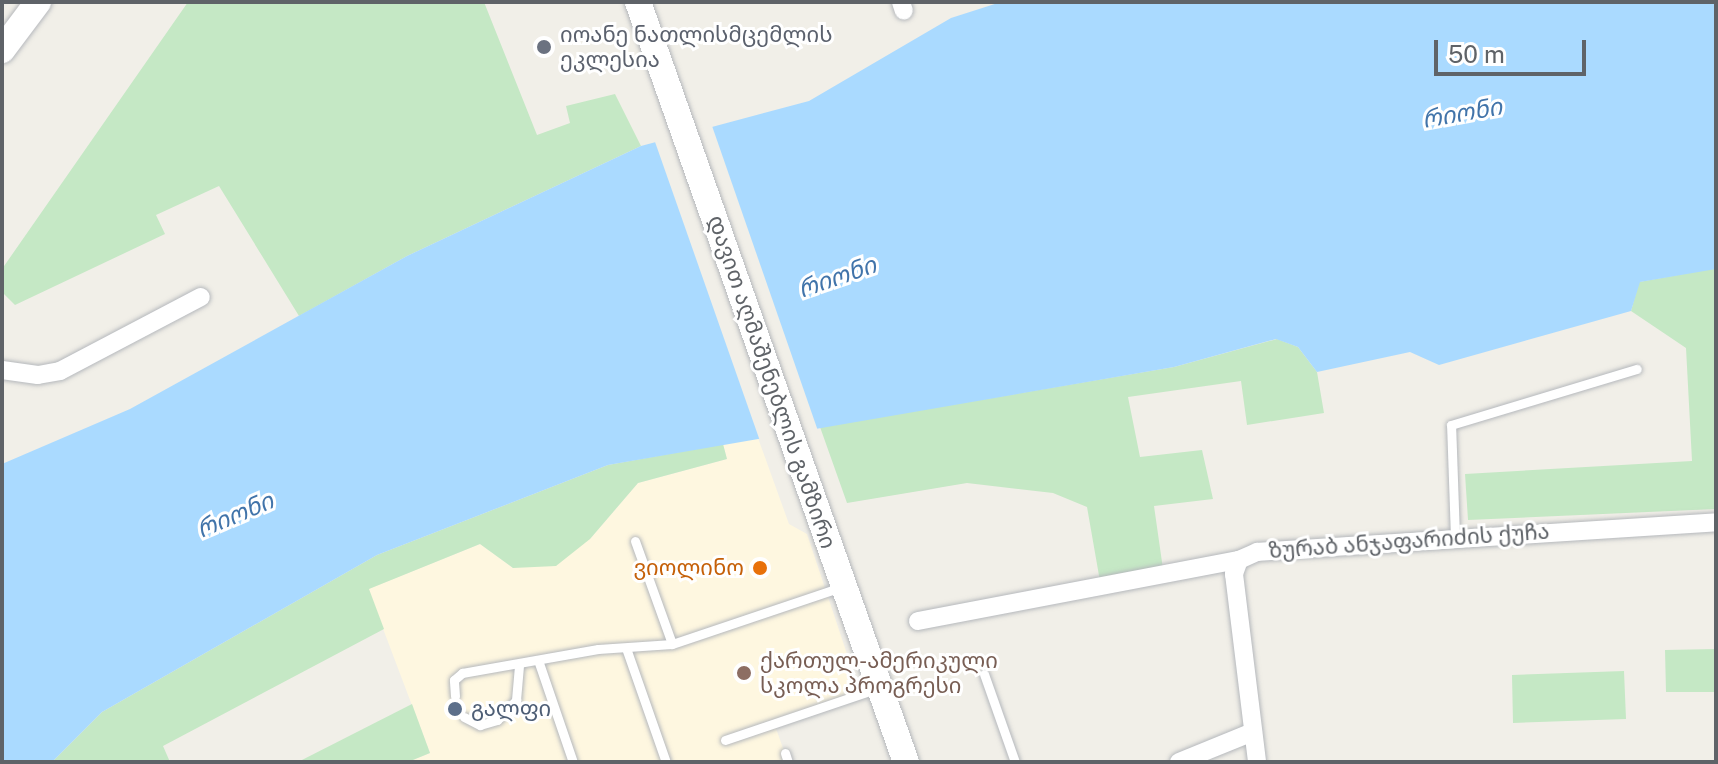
<!DOCTYPE html>
<html>
<head>
<meta charset="utf-8">
<style>
	body { margin:0 }
	#map { position:relative; width:1718px; height:764px; overflow:hidden; background:#f1efe8; font-family:"Public Sans","Noto Sans Georgian",sans-serif }
	div>[style] { position:absolute }
	[style*='--x'] { left:calc(var(--x)*1px); top:calc(var(--y)*1px); width:calc(var(--w)*1px); rotate:calc(var(--a)*1deg) }
	.commercial>* { inset:0; background:#fef7e0 }
	.green>* { inset:0; background:#c5e8c5 }
	.water>* { inset:0; background:#aadaff }
	.pier>* { inset:0; background:#f1efe8 }
	.roads { filter:drop-shadow(0 0 2px #b5b8bc) drop-shadow(0 0 2px #b5b8bc) }
	.lane>* { height:9px; margin:-4.5px; padding:0 4.5px; transform-origin:4.5px; border-radius:4.5px; background:#fff }
	.street>* { height:18px; margin:-9px; padding:0 9px; transform-origin:9px; border-radius:9px; background:#fff }
	.secondary>* { height:26px; margin:-13px; padding:0 13px; transform-origin:13px; border-radius:13px; background:#fff }
	.dots>* { width:22px; height:22px; translate:-50% -50%; box-sizing:border-box; border:4px solid #fff; border-radius:50% }
	span { translate:-50% -50%; white-space:nowrap; text-align:center; line-height:1.15; -webkit-text-stroke:6px #fff; paint-order:stroke }
	.worship-label { font-size:22px; color:#5b616d }
	.left { translate:0 -50%; text-align:left }
	.street-label { font-size:22px; color:#5f6368 }
	.food-label { font-size:22px; color:#c56008 }
	.right { translate:-100% -50%; text-align:right }
	.education-label { font-size:22px; color:#785e54 }
	.service-label { font-size:22px; color:#4e5e75 }
	.water-label { font-size:24px; color:#4174aa; font-style:italic }
	.frame { position:absolute; inset:0; border:4px solid #5f6368; pointer-events:none }
	.scale { position:absolute; left:1434px; top:40px; width:152px; height:36px; box-sizing:border-box; border:4px solid #5f6368; border-top:0; padding-left:10px; font-size:24px; line-height:28px; white-space:nowrap; color:#5f6368; -webkit-text-stroke:6px #fff; paint-order:stroke }
</style>
</head>
<body>
<div id="map">
	<div class="commercial">
		<div style="clip-path:polygon(758px 438px,789px 524px,807px 534px,860px 693px,774px 723px,788px 762px,408px 762px,430px 753px,368px 589px,480px 544px,513px 568px,590px 539px,638px 483px,727px 459px,723px 444px)"></div>
	</div>
	<div class="green">
		<div style="clip-path:polygon(188px 2px,484px 2px,537px 135px,570px 123px,566px 106px,615px 94px,641px 146px,407px 256px,299px 316px,219px 186px,156px 215px,165px 234px,15px 305px,2px 292px,2px 269px)"></div>
		<div style="clip-path:polygon(1716px 268px,1716px 509px,1468px 520px,1465px 474px,1692px 461px,1686px 348px,1631px 311px,1639px 282px)"></div>
		<div style="clip-path:polygon(1277px 339px,1298px 347px,1317px 372px,1324px 413px,1247px 425px,1241px 381px,1128px 397px,1140px 457px,1202px 450px,1213px 499px,1154px 506px,1164px 576px,1101px 587px,1087px 507px,1053px 493px,967px 483px,847px 503px,820px 427px,1174px 367px)"></div>
		<div style="clip-path:polygon(723px 444px,727px 459px,638px 483px,590px 539px,556px 566px,513px 568px,480px 544px,369px 589px,384px 629px,163px 746px,170px 762px,52px 762px,102px 712px,377px 555px,608px 465px)"></div>
		<div style="clip-path:polygon(1716px 649px,1716px 692px,1666px 692px,1665px 650px)"></div>
		<div style="clip-path:polygon(1624px 671px,1626px 719px,1513px 723px,1512px 675px)"></div>
		<div style="clip-path:polygon(412px 704px,430px 753px,408px 762px,298px 762px)"></div>
	</div>
	<div class="water">
		<div style="clip-path:polygon(1001px 2px,1716px 2px,1716px 269px,1640px 282px,1631px 311px,1439px 365px,1410px 352px,1317px 372px,1298px 347px,1276px 339px,1174px 367px,608px 465px,377px 555px,102px 712px,52px 762px,2px 762px,2px 464px,130px 409px,407px 256px,641px 146px,809px 101px,951px 18px)"></div>
	</div>
	<div class="pier">
		<div style="clip-path:polygon(711px 123px,818px 431px,760px 441px,654px 139px)"></div>
	</div>
	<div class="roads">
		<div class="lane">
			<div style="--x:1455;--y:537;--w:112;--a:-92"></div>
			<div style="--x:1451;--y:425;--w:194;--a:-16.8"></div>
			<div style="--x:635;--y:541;--w:109;--a:70.2"></div>
			<div style="--x:626;--y:648;--w:121;--a:70.7"></div>
			<div style="--x:538;--y:660;--w:108;--a:71.1"></div>
			<div style="--x:984;--y:674;--w:93;--a:70.6"></div>
			<div style="--x:455;--y:696;--w:16;--a:-94"></div>
			<div style="--x:454;--y:680;--w:11;--a:-41"></div>
			<div style="--x:462;--y:673;--w:138;--a:-10"></div>
			<div style="--x:598;--y:649;--w:74;--a:-3.9"></div>
			<div style="--x:672;--y:644;--w:178;--a:-18.6"></div>
			<div style="--x:464;--y:717;--w:18;--a:27"></div>
			<div style="--x:480;--y:725;--w:18;--a:-16"></div>
			<div style="--x:497;--y:720;--w:28;--a:-46"></div>
			<div style="--x:516;--y:700;--w:36;--a:-85"></div>
			<div style="--x:725;--y:740;--w:159;--a:-18.7"></div>
			<div style="--x:785;--y:753;--w:9;--a:72"></div>
		</div>
		<div class="street">
			<div style="--x:901;--y:2;--w:9;--a:72"></div>
			<div style="--x:2;--y:370;--w:36;--a:8"></div>
			<div style="--x:38;--y:375;--w:22;--a:-10"></div>
			<div style="--x:60;--y:371;--w:159;--a:-27.7"></div>
			<div style="--x:1239;--y:560;--w:15;--a:110"></div>
			<div style="--x:1234;--y:574;--w:189;--a:83"></div>
			<div style="--x:918;--y:621;--w:327;--a:-10.8"></div>
			<div style="--x:1239;--y:560;--w:20;--a:-24"></div>
			<div style="--x:1257;--y:552;--w:460;--a:-3.7"></div>
			<div style="--x:1179;--y:762;--w:80;--a:-22.1"></div>
		</div>
		<div class="secondary">
			<div style="--x:638;--y:2;--w:806;--a:70.58"></div>
			<div style="--x:2;--y:50;--w:60;--a:-53.1"></div>
		</div>
	</div>
	<div class="dots">
		<div style="left:544px;top:47px;background:#6b7280"></div>
		<div style="left:760px;top:568px;background:#e8710a"></div>
		<div style="left:744px;top:673px;background:#8d6e63"></div>
		<div style="left:455px;top:709px;background:#5c6f8a"></div>
	</div>
	<div class="worship-label">
		<span class="left" style="left:560px;top:47px">იოანე ნათლისმცემლის<br>ეკლესია</span>
	</div>
	<div class="street-label">
		<span style="left:772px;top:382px;rotate:71deg">დავით აღმაშენებლის გამზირი</span>
		<span style="left:1409px;top:541px;rotate:-4deg">ზურაბ ანჯაფარიძის ქუჩა</span>
	</div>
	<div class="food-label">
		<span class="right" style="left:744px;top:568px">ვიოლინო</span>
	</div>
	<div class="education-label">
		<span class="left" style="left:760px;top:673px">ქართულ-ამერიკული<br>სკოლა პროგრესი</span>
	</div>
	<div class="service-label">
		<span class="left" style="left:471px;top:709px">გალფი</span>
	</div>
	<div class="water-label">
		<span style="left:1462px;top:113px;rotate:-10deg">რიონი</span>
		<span style="left:837px;top:277px;rotate:-19deg">რიონი</span>
		<span style="left:235px;top:515px;rotate:-23deg">რიონი</span>
	</div>
	<div class="frame"></div>
	<div class="scale">50 m</div>
</div>
</body>
</html>
